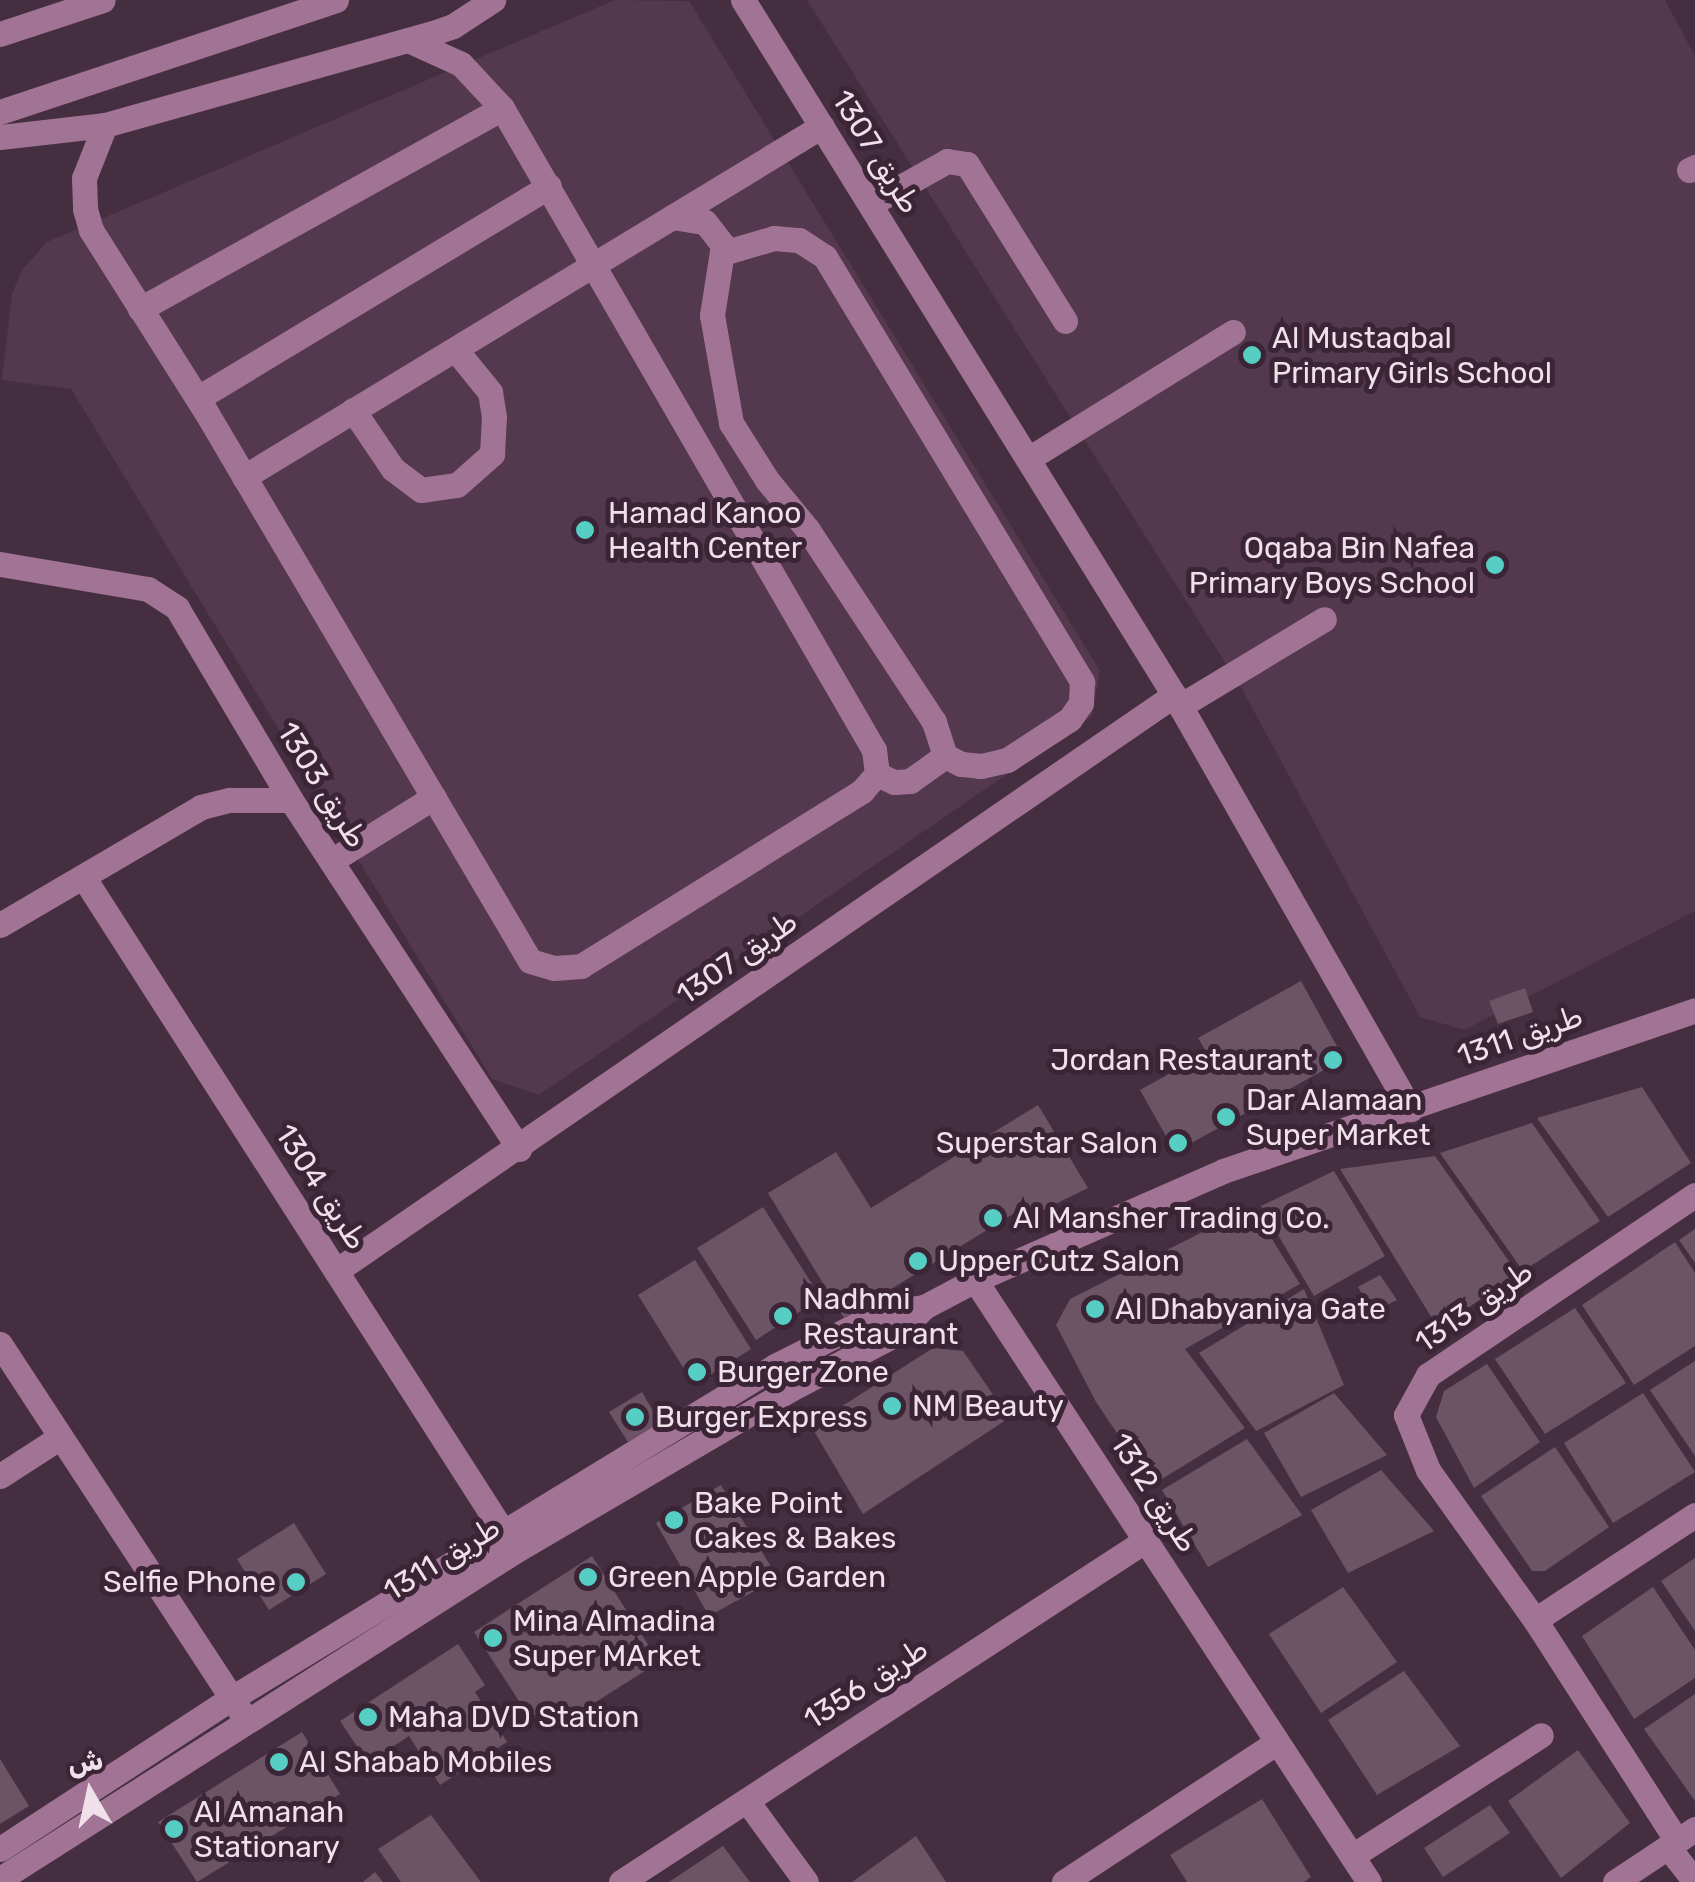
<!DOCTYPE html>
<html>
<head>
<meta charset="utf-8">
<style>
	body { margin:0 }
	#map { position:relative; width:1695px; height:1882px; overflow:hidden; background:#452e3f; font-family:Rubik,Vazirmatn,sans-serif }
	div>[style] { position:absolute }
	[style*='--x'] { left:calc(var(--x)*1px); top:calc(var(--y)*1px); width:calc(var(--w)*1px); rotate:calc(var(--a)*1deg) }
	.built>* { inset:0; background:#54384d }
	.building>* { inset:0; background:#6c5465 }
	.minor>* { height:25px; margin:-12.5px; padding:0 12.5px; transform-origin:12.5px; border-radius:12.5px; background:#a17394 }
	.dots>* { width:28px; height:28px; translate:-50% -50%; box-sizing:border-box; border:5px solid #3a2435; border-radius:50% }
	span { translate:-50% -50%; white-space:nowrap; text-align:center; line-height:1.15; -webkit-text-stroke:10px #3a2435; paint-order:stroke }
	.street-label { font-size:30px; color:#efe0ea }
	.poi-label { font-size:30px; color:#efe0ea }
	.left { translate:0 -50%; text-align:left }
	.right { translate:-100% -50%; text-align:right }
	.north { position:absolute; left:40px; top:1742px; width:100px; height:100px; -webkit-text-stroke:8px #3a2435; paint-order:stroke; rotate:351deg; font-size:28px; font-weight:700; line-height:40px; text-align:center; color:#efe0ea }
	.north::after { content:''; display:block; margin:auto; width:35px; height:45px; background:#efe0ea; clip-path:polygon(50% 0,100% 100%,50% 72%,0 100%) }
</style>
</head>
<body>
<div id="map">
	<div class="built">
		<div style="clip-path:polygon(615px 0,689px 1px,1100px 671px,1092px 716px,539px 1095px,492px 1079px,71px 389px,2px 380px,12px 294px,22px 270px,47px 242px)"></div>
		<div style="clip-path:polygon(807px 0,1665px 0,1695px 56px,1695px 911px,1464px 1030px,1420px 1017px,1243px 691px)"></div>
	</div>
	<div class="building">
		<div style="clip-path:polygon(1301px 981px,1344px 1059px,1175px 1152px,1140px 1090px,1207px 1053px,1198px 1038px)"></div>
		<div style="clip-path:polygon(1525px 988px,1533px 1012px,1498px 1024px,1489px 1001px)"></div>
		<div style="clip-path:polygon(1642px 1087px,1691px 1163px,1608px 1217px,1537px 1118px)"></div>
		<div style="clip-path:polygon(1038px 1105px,1088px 1188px,1029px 1217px,1023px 1208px,844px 1318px,768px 1193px,836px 1152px,871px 1208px)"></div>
		<div style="clip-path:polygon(1532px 1123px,1600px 1221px,1523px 1271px,1440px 1153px)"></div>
		<div style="clip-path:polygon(1435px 1156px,1518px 1274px,1438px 1328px,1340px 1169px)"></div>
		<div style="clip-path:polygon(1334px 1171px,1385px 1256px,1314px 1296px,1261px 1206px)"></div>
		<div style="clip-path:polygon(763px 1207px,821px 1298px,756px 1340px,697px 1248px)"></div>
		<div style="clip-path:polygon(1252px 1207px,1300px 1284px,1185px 1349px,1245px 1428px,1152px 1485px,1096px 1402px,1056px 1325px,1070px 1299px)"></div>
		<div style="clip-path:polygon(1695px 1229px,1695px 1263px,1679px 1240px)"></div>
		<div style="clip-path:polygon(1675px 1242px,1695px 1273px,1695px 1346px,1634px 1385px,1582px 1305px)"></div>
		<div style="clip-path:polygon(695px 1260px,751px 1349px,694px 1385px,638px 1295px)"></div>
		<div style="clip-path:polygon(1380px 1275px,1397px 1300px,1373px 1312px,1358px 1287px)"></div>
		<div style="clip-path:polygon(1304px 1289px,1344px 1385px,1256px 1431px,1199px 1353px)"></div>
		<div style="clip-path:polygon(1575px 1308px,1626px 1383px,1545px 1434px,1495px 1359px)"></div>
		<div style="clip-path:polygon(933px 1348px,963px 1351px,1009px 1418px,863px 1514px,811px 1426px)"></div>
		<div style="clip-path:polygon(1695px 1361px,1695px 1456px,1650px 1390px)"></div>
		<div style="clip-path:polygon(1487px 1364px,1540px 1442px,1474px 1488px,1436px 1417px,1444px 1391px)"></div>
		<div style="clip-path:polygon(642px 1392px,660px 1423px,628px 1442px,609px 1412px)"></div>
		<div style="clip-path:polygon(1334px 1393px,1387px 1455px,1301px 1497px,1264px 1433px)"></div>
		<div style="clip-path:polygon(1643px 1393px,1695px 1472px,1613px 1523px,1564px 1443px)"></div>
		<div style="clip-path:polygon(1247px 1439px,1302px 1515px,1208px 1567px,1162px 1490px)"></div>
		<div style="clip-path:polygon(1555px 1447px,1609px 1527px,1545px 1571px,1532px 1571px,1481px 1496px)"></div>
		<div style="clip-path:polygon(1381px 1470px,1434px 1531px,1348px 1573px,1311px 1510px)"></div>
		<div style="clip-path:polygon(721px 1485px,778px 1578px,709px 1616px,656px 1523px)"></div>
		<div style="clip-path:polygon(294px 1523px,326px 1574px,269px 1610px,237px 1559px)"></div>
		<div style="clip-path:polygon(592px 1556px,659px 1662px,550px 1731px,540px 1712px,530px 1718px,474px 1632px)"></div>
		<div style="clip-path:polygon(1695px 1558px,1695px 1631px,1661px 1581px)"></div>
		<div style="clip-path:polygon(1343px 1587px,1397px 1662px,1321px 1713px,1269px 1634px)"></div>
		<div style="clip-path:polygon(1653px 1587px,1695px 1650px,1695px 1678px,1634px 1719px,1582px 1636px)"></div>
		<div style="clip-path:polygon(458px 1644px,485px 1685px,475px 1692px,507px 1742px,440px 1785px,409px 1736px,368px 1763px,340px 1721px)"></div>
		<div style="clip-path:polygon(1404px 1671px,1460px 1746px,1377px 1795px,1328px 1720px)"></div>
		<div style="clip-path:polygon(1695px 1694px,1695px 1801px,1644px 1729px)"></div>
		<div style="clip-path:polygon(302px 1732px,340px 1794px,197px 1882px,158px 1822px)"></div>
		<div style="clip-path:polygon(1578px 1750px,1630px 1823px,1561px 1878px,1508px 1801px)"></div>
		<div style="clip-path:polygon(0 1759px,29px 1806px,0 1824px)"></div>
		<div style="clip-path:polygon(1262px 1799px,1311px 1877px,1304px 1882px,1187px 1882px,1170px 1855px)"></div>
		<div style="clip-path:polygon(1490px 1805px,1510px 1833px,1443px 1877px,1424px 1848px)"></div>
		<div style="clip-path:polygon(431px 1815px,481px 1882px,401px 1882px,378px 1849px)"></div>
		<div style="clip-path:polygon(916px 1836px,946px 1882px,852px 1882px)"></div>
		<div style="clip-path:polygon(723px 1846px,750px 1882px,669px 1882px)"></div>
		<div style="clip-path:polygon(375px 1872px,383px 1882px,363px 1882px)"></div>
	</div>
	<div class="minor">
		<div style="--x:743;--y:0;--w:818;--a:58.2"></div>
		<div style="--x:1174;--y:695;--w:477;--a:60.3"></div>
		<div style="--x:0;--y:34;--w:108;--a:-18.3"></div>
		<div style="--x:0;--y:112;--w:354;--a:-18.4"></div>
		<div style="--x:105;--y:125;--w:57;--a:111.6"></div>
		<div style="--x:84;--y:178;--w:31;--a:88"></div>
		<div style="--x:85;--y:209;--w:22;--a:74"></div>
		<div style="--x:91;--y:230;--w:215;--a:57.7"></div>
		<div style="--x:206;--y:412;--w:637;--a:59.45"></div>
		<div style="--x:530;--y:961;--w:25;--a:16"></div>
		<div style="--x:554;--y:968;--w:27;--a:-4"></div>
		<div style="--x:581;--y:966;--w:331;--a:-31.9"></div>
		<div style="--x:862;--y:791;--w:23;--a:-49"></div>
		<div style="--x:877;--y:774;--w:24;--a:-97"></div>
		<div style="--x:874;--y:750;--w:742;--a:-120.09"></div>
		<div style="--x:502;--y:108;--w:60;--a:-133"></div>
		<div style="--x:461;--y:64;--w:58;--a:-155.6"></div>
		<div style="--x:0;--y:137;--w:106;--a:-6.5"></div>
		<div style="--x:105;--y:125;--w:341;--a:-15.7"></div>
		<div style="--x:433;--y:33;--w:21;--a:-19"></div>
		<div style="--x:453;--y:26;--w:48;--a:-33"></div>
		<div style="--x:1689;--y:170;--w:7;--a:-27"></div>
		<div style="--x:870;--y:204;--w:88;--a:-29.2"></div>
		<div style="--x:947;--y:161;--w:20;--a:9"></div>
		<div style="--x:967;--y:164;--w:185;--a:58"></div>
		<div style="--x:672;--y:217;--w:33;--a:9"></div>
		<div style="--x:705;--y:222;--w:29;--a:52"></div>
		<div style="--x:723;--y:245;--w:71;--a:98.9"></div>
		<div style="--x:712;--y:315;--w:110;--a:80"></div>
		<div style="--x:731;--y:423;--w:67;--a:57.7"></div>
		<div style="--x:767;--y:480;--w:65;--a:50.6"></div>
		<div style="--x:808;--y:530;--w:230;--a:56.7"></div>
		<div style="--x:934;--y:722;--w:36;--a:72"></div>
		<div style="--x:945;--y:756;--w:43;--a:144.5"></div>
		<div style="--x:910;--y:781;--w:16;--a:176"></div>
		<div style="--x:894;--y:782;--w:19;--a:-155"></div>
		<div style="--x:723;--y:253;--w:53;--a:-16.4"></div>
		<div style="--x:774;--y:238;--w:25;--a:5"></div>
		<div style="--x:799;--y:240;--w:31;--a:33"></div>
		<div style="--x:825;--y:257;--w:497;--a:58.8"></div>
		<div style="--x:1082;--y:682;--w:21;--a:93"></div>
		<div style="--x:1081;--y:703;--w:19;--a:125"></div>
		<div style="--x:1070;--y:719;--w:75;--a:146.9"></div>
		<div style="--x:1007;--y:760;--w:27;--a:167"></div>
		<div style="--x:981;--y:766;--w:20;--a:-174"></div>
		<div style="--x:961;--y:764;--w:18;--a:-153"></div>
		<div style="--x:140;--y:309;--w:414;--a:-29"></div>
		<div style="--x:198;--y:398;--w:410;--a:-31.1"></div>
		<div style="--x:353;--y:410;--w:71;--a:55.9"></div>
		<div style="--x:393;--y:469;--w:35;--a:37"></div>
		<div style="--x:421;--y:490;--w:36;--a:-8"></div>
		<div style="--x:457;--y:485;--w:47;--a:-41.5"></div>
		<div style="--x:492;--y:454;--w:37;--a:-87"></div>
		<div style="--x:494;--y:417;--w:25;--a:-99"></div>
		<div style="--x:490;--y:392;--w:55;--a:-129.1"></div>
		<div style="--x:1028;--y:459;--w:241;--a:-31.8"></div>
		<div style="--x:244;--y:477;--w:676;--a:-31.27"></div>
		<div style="--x:0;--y:564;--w:150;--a:9.6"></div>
		<div style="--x:148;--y:589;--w:35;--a:33"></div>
		<div style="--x:177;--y:608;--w:223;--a:59.3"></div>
		<div style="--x:291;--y:800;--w:417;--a:56.8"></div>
		<div style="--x:1180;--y:706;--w:168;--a:-31.1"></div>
		<div style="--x:331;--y:861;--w:121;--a:-31.9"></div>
		<div style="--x:84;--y:878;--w:774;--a:57.34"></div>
		<div style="--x:0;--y:925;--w:233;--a:-30.4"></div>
		<div style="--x:201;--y:807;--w:30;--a:-14"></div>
		<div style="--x:230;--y:800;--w:61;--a:0"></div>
		<div style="--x:336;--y:1271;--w:1017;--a:-34.5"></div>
		<div style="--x:975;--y:1280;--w:719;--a:56.8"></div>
		<div style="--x:0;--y:1344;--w:440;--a:56.8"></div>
		<div style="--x:0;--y:1476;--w:70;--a:-32.8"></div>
		<div style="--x:1535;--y:1620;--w:191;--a:-33.3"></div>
		<div style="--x:747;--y:1801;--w:100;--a:53.9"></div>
		<div style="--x:1677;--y:1841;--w:263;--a:-122.7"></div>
		<div style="--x:1535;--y:1620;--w:184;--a:-125.5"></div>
		<div style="--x:1428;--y:1470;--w:59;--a:-111.8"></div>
		<div style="--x:1406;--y:1415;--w:46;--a:-61.2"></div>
		<div style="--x:1428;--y:1375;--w:322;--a:-34"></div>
		<div style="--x:1668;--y:1847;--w:37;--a:52"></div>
		<div style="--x:0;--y:1849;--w:277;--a:-33.1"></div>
		<div style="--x:232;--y:1698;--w:636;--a:-31.44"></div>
		<div style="--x:775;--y:1366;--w:118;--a:-26.8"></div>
		<div style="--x:880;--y:1313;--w:44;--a:-7.8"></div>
		<div style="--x:1352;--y:1856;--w:224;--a:-32.6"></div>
		<div style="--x:0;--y:1879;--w:611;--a:-32.49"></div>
		<div style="--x:515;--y:1551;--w:318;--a:-30.4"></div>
		<div style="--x:789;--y:1390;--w:123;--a:-27.6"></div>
		<div style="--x:898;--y:1333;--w:37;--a:-45"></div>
		<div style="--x:924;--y:1307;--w:58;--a:-27.9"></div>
		<div style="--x:975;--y:1280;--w:271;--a:-23.7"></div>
		<div style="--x:1223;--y:1171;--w:499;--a:-18.8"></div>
		<div style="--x:621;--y:1882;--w:627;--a:-33.08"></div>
		<div style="--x:1064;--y:1882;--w:255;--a:-33.3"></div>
		<div style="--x:1615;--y:1882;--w:96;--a:-33.5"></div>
	</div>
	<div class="dots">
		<div style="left:1252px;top:355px;background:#56cec3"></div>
		<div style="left:585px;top:530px;background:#56cec3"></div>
		<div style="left:1495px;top:565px;background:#56cec3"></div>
		<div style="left:1333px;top:1060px;background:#56cec3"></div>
		<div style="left:1226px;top:1117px;background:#56cec3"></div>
		<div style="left:1178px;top:1143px;background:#56cec3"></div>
		<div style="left:993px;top:1218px;background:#56cec3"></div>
		<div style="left:918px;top:1261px;background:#56cec3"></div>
		<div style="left:1095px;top:1309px;background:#56cec3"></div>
		<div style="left:783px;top:1316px;background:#56cec3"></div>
		<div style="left:697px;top:1372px;background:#56cec3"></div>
		<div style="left:892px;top:1406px;background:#56cec3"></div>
		<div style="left:635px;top:1417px;background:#56cec3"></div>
		<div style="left:674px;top:1520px;background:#56cec3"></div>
		<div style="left:588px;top:1577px;background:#56cec3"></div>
		<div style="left:296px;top:1582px;background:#56cec3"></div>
		<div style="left:493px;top:1638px;background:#56cec3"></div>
		<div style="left:368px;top:1717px;background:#56cec3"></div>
		<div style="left:279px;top:1762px;background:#56cec3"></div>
		<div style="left:174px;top:1829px;background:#56cec3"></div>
	</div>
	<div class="street-label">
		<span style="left:876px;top:152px;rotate:58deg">طريق 1307</span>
		<span style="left:322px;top:785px;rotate:58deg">طريق 1303</span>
		<span style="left:737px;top:958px;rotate:-35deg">طريق 1307</span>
		<span style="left:1520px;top:1036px;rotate:-19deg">طريق 1311</span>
		<span style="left:321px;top:1187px;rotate:57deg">طريق 1304</span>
		<span style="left:1474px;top:1307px;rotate:-35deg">طريق 1313</span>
		<span style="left:1154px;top:1493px;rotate:57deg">طريق 1312</span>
		<span style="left:442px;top:1559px;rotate:-32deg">طريق 1311</span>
		<span style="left:866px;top:1684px;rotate:-33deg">طريق 1356</span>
	</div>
	<div class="poi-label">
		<span class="left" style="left:1272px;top:355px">Al Mustaqbal<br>Primary Girls School</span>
		<span class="left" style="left:608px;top:530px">Hamad Kanoo<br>Health Center</span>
		<span class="right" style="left:1475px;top:565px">Oqaba Bin Nafea<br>Primary Boys School</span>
		<span class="right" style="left:1313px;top:1060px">Jordan Restaurant</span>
		<span class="left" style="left:1246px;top:1117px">Dar Alamaan<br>Super Market</span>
		<span class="right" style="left:1158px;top:1143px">Superstar Salon</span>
		<span class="left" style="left:1013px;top:1218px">Al Mansher Trading Co.</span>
		<span class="left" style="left:938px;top:1261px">Upper Cutz Salon</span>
		<span class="left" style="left:803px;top:1316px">Nadhmi<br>Restaurant</span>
		<span class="left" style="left:1115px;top:1309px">Al Dhabyaniya Gate</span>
		<span class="left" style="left:717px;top:1372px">Burger Zone</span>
		<span class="left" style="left:912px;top:1406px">NM Beauty</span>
		<span class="left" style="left:655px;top:1417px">Burger Express</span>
		<span class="left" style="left:694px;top:1520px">Bake Point<br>Cakes &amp; Bakes</span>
		<span class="left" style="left:608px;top:1577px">Green Apple Garden</span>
		<span class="right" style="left:276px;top:1582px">Selfie Phone</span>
		<span class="left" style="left:513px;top:1638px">Mina Almadina<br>Super MArket</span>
		<span class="left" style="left:388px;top:1717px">Maha DVD Station</span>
		<span class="left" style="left:299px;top:1762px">Al Shabab Mobiles</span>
		<span class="left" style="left:194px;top:1829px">Al Amanah<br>Stationary</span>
	</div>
	<div class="north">ش</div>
</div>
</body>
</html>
